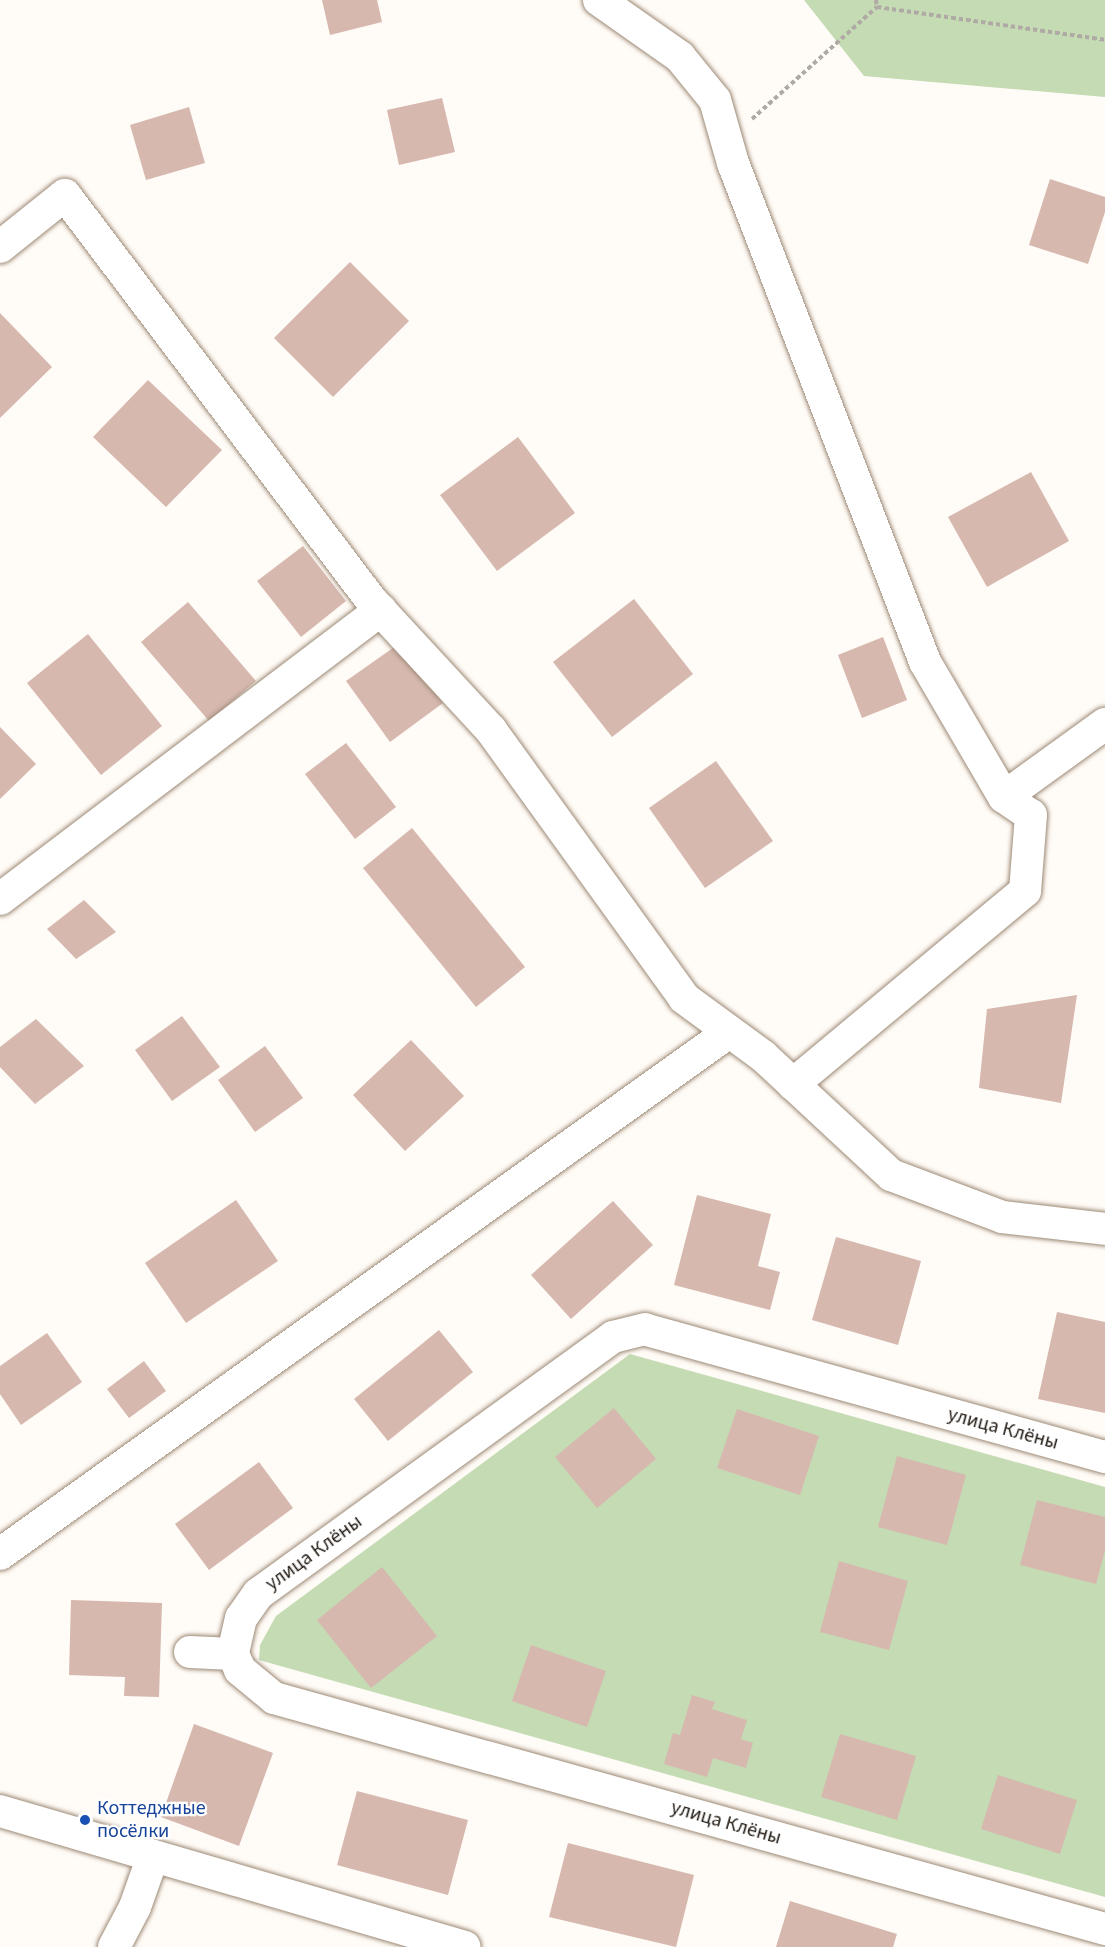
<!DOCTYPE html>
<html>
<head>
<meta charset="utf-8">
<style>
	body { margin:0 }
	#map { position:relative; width:1105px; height:1947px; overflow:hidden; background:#fffbf6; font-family:"Source Sans 3",sans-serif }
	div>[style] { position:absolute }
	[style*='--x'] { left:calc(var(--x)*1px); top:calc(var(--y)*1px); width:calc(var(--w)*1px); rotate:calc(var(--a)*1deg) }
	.green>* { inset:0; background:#c4dbb4 }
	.building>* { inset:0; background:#d6b8af }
	.path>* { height:4px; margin-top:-2px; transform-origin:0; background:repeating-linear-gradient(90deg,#b0aaa4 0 4.5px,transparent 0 7.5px) }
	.roads { filter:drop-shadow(0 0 2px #9d8a76) drop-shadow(0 0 2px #9d8a76) }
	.minor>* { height:32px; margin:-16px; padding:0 16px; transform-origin:16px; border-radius:16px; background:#fff }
	.dots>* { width:16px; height:16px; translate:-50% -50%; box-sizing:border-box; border:3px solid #fff; border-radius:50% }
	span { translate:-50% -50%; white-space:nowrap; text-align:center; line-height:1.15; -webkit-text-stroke:4.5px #fff; paint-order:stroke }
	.street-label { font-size:20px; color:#211912 }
	.transit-label { font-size:20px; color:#164399 }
	.left { translate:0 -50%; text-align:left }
</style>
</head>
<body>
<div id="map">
	<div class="green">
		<div style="clip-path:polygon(804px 0,1105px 0,1105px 97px,864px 76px)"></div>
		<div style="clip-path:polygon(630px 1354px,1105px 1487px,1105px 1897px,259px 1660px,260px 1645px,276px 1616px)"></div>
	</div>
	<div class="building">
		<div style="clip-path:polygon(322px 0,377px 0,382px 22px,330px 35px)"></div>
		<div style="clip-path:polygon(442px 98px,455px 152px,399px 165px,387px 110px)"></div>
		<div style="clip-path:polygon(189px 107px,205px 163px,146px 180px,130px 125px)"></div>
		<div style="clip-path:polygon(1050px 179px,1105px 197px,1105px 212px,1088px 264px,1029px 245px)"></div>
		<div style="clip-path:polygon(350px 262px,409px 321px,333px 397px,274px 338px)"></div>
		<div style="clip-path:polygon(0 313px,52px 367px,0 418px)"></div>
		<div style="clip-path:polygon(148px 380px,222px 450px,166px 507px,93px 437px)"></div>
		<div style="clip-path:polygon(518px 437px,575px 513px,497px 571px,440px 495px)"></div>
		<div style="clip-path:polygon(1031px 472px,1069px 541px,987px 587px,948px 517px)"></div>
		<div style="clip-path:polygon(303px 546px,346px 601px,301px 637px,257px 581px)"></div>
		<div style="clip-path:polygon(634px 599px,693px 674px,612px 737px,553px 662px)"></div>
		<div style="clip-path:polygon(188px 602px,256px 681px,209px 721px,141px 642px)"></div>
		<div style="clip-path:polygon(88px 634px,162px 726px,101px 775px,27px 683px)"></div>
		<div style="clip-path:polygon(883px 637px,907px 700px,862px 718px,838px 655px)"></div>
		<div style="clip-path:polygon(400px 643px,443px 703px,390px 742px,346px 681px)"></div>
		<div style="clip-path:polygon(0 727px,36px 764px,0 799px)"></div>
		<div style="clip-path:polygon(346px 743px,396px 807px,355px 839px,305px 774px)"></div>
		<div style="clip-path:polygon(716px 761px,773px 841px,705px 888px,649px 808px)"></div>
		<div style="clip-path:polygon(412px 828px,525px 967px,476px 1007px,363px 868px)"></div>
		<div style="clip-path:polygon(84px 900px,116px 932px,76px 959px,47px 929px)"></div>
		<div style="clip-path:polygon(1077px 995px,1061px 1103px,979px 1088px,987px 1009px)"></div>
		<div style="clip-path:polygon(182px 1016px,220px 1067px,172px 1101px,135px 1050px)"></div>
		<div style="clip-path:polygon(36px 1019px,84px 1066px,35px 1104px,0 1067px,0 1047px)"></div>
		<div style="clip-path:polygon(411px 1040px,464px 1096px,405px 1151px,353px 1095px)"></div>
		<div style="clip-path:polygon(265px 1046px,303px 1098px,255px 1132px,218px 1080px)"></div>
		<div style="clip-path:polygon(697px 1195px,771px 1214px,758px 1266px,780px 1272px,770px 1310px,674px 1285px)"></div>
		<div style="clip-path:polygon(236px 1200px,278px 1261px,186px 1323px,145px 1263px)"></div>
		<div style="clip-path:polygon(613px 1201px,653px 1245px,571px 1319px,531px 1275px)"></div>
		<div style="clip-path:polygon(836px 1237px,921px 1261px,898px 1345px,812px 1320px)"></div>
		<div style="clip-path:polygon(1057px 1312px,1105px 1322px,1105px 1413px,1038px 1399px)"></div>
		<div style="clip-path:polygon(439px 1330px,473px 1372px,388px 1441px,354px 1399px)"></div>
		<div style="clip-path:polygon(47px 1333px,82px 1382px,21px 1425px,0 1394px,0 1366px)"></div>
		<div style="clip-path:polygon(144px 1361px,166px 1391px,129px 1418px,107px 1389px)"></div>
		<div style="clip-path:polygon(614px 1408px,656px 1459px,597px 1508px,555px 1457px)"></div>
		<div style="clip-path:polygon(737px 1409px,819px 1436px,800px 1495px,717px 1468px)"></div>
		<div style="clip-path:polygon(897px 1456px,966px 1475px,947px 1545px,878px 1527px)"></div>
		<div style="clip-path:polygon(259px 1462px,293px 1508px,209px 1570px,175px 1524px)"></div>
		<div style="clip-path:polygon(1037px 1500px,1105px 1517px,1105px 1551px,1096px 1584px,1020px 1565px)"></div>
		<div style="clip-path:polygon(839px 1561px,908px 1581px,889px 1650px,820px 1632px)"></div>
		<div style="clip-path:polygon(382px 1567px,437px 1636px,371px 1688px,317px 1620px)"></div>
		<div style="clip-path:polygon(71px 1600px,162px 1603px,159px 1697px,124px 1696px,125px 1677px,69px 1675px)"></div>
		<div style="clip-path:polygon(531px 1645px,606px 1671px,587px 1727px,512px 1701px)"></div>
		<div style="clip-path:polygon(692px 1695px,715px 1702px,712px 1709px,747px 1720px,741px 1739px,753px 1743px,746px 1768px,713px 1758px,707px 1777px,664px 1764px,673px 1733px,680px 1735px)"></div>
		<div style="clip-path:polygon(194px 1724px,273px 1753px,239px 1846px,161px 1817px)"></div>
		<div style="clip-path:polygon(840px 1734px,916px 1756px,897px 1820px,821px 1797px)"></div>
		<div style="clip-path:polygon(998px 1775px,1077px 1800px,1060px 1854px,981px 1829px)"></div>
		<div style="clip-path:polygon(357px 1791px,468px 1820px,448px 1895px,337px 1865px)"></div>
		<div style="clip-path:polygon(568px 1843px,694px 1875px,676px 1947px,549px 1917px)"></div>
		<div style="clip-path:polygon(790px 1901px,897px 1934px,893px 1947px,776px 1947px)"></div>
	</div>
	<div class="path">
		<div style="--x:876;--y:0;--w:7;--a:82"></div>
		<div style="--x:877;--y:7;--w:230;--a:8.2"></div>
		<div style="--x:752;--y:119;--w:168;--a:-41.9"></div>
	</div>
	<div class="roads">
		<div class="minor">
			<div style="--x:599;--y:0;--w:99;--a:35.1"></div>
			<div style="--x:680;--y:57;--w:55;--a:50.9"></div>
			<div style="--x:715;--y:100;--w:66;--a:74.1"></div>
			<div style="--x:733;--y:163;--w:535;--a:68.95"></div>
			<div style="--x:925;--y:662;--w:156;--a:59.7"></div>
			<div style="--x:1004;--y:797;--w:32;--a:34"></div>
			<div style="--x:1031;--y:815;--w:76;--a:94.5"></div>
			<div style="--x:1025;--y:891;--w:302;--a:140.2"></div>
			<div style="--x:0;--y:247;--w:83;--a:-38.7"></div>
			<div style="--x:65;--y:195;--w:508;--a:52.93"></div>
			<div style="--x:371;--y:600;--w:177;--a:47.3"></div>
			<div style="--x:491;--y:730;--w:330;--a:54.2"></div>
			<div style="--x:684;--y:998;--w:98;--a:36.3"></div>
			<div style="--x:763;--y:1056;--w:175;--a:42.9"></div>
			<div style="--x:891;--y:1175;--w:119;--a:20.7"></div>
			<div style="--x:1002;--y:1217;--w:104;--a:6.6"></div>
			<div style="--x:1004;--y:797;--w:125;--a:-35.9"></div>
			<div style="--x:0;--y:899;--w:478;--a:-37.2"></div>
			<div style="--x:1105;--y:1457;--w:477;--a:-164.5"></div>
			<div style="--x:645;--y:1329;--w:33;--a:166"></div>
			<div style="--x:613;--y:1337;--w:438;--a:144.1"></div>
			<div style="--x:258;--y:1594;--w:29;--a:125"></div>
			<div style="--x:241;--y:1618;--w:37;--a:103"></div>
			<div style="--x:233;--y:1654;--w:17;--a:66"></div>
			<div style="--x:240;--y:1670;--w:44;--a:39.5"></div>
			<div style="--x:274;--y:1698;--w:863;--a:15.53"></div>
			<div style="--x:0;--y:1554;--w:897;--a:-35.6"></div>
			<div style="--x:190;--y:1652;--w:43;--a:2.7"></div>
			<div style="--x:0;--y:1811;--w:484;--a:16.3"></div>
			<div style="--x:114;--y:1947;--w:45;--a:-62.3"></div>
			<div style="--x:135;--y:1907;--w:54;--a:-70.6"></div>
		</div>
	</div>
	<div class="dots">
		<div style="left:85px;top:1820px;background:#1a4fb4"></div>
	</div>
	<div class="street-label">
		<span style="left:1003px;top:1429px;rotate:15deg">улица Клёны</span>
		<span style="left:314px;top:1553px;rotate:-36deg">улица Клёны</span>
		<span style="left:726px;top:1823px;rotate:16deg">улица Клёны</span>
	</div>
	<div class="transit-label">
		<span class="left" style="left:97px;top:1820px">Коттеджные<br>посёлки</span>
	</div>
</div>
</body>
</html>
